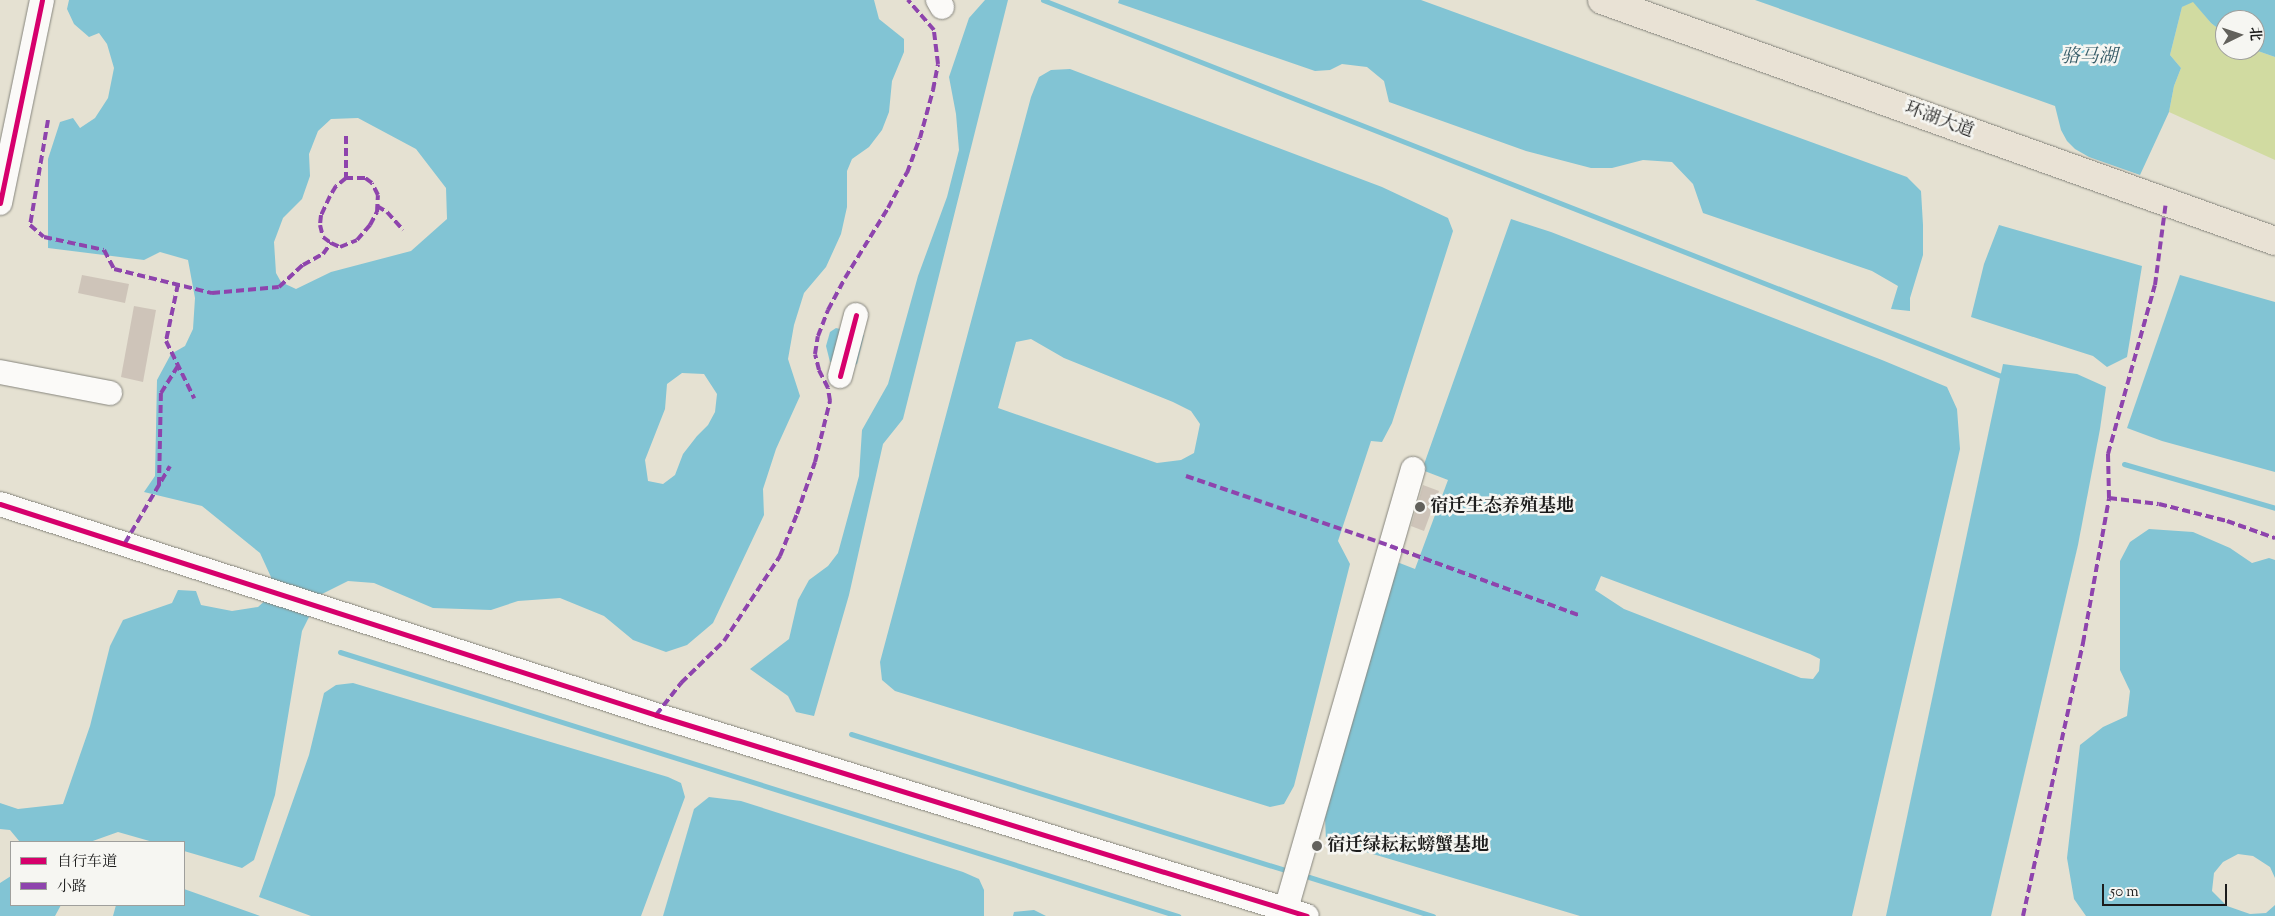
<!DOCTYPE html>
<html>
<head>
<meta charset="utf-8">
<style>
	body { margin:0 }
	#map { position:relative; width:2275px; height:916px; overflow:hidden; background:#e5e1d2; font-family:"Sorts Mill Goudy","Noto Serif SC",serif }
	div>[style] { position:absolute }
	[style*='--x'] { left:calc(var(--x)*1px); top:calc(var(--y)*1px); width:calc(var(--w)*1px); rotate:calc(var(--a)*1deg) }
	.green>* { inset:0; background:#d1dba1 }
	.water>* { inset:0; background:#82c4d4 }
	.pier>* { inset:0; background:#e5e1d2 }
	.stream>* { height:5px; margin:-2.5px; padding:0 2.5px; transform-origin:2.5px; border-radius:2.5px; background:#82c4d4 }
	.building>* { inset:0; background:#cec4b9 }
	.roads { filter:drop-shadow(0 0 1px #86857d) drop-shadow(0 0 1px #86857d) }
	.minor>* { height:24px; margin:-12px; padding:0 12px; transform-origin:12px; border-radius:12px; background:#fbfaf8 }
	.major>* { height:28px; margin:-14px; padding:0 14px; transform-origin:14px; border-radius:14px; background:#e9e2d5 }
	.quiet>* { height:4px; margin-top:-2px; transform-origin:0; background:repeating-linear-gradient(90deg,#8e44ad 0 8px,transparent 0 12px) }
	.cycleway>* { height:5px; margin:-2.5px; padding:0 2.5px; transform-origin:2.5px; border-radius:2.5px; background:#d6006c }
	.dots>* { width:14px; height:14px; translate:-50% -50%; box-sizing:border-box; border:2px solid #f6f6f2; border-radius:50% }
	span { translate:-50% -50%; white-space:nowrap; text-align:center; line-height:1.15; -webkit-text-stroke:5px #f6f6f2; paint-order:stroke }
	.street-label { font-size:18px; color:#1c1c1c }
	.poi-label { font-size:18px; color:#1c1c1c; font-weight:700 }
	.left { translate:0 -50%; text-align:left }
	.water-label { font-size:19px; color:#345a66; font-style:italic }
	.legend { position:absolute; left:10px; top:841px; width:175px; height:65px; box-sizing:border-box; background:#f6f6f2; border:1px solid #9f9f9c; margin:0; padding:6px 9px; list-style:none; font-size:15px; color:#1c1c1c }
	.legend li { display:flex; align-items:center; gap:10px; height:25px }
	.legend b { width:25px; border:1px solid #9f9f9c }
	.north { position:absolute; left:2215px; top:10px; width:50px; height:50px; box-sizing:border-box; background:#f6f6f2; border:1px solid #9f9f9c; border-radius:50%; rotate:86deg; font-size:14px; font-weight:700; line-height:20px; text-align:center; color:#1c1c1c }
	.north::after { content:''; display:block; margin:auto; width:18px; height:22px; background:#62615c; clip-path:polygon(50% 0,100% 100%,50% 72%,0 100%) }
	.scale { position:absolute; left:2102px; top:884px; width:125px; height:22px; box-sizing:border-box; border:2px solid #1c1c1c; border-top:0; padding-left:6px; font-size:15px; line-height:18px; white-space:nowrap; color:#1c1c1c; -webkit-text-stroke:4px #f6f6f2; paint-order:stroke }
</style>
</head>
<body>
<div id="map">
	<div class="green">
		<div style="clip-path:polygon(2193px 1px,2211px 23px,2225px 34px,2225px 50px,2255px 50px,2275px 57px,2275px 160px,2169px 112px,2174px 86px,2181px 68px,2170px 55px,2182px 7px)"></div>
	</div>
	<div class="water">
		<div style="clip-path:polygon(evenodd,69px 0,874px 0,879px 19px,904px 39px,904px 52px,892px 81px,889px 112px,882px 130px,869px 147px,852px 159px,847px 171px,847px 207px,841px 234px,826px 267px,804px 293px,794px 325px,788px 359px,800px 396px,776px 449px,763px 489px,764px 515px,713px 623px,687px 645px,666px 652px,633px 640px,604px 616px,560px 598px,518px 601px,491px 610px,433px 608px,374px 583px,348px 581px,320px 595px,302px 631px,275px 795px,254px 860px,242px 868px,184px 851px,184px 842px,153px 842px,118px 832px,90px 842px,20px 842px,10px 830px,0 829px,0 803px,18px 809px,63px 804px,90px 726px,110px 646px,123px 620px,172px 603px,178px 590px,196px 591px,201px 605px,232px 611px,258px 607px,268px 598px,271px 577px,260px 553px,202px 506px,144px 492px,155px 476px,157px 380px,171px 354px,185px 346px,193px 329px,195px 298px,188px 260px,160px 252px,144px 260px,48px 248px,48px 159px,60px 122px,73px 118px,80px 128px,95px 118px,108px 98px,114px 68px,107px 44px,99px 33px,89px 37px,74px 24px,67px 9px,69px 0,358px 118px,416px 149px,446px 188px,447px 219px,411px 251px,331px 272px,296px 289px,281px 282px,276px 273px,274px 242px,283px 218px,302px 199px,310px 176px,309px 154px,318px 131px,331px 119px,358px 118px,69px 0,682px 373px,704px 374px,717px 394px,715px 412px,708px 425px,697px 436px,683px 454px,675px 475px,663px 484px,648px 481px,645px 460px,665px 409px,667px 384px,682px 373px)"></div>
		<div style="clip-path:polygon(985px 0,1008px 0,903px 419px,883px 444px,849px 595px,814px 716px,796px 712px,788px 696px,750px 669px,789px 639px,798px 600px,809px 580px,828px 566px,838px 553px,859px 476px,862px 430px,888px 384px,918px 276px,947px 197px,959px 150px,956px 114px,949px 77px,969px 18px)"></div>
		<div style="clip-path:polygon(1119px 0,1421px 0,1907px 177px,1921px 191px,1923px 225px,1923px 255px,1910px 298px,1910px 311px,1891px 309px,1898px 286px,1872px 271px,1703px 213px,1693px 184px,1672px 162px,1643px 160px,1612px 168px,1591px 168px,1526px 151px,1389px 102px,1384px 81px,1367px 67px,1342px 64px,1330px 70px,1315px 71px,1118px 3px)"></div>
		<div style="clip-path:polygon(1755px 0,2275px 0,2275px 57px,2255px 50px,2255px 20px,2225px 20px,2225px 34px,2211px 23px,2193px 2px,2182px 7px,2170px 55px,2181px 68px,2174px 86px,2169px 112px,2140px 175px,2089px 157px,2075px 149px,2067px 141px,2061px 130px,2055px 106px)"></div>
		<div style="clip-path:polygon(evenodd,1070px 69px,1382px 187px,1448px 218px,1453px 231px,1392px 423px,1382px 442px,1371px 441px,1338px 541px,1350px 564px,1294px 786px,1284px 804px,1270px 807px,895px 691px,882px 680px,880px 662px,1031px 97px,1039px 77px,1051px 70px,1070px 69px,1031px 339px,1064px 358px,1173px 402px,1191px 411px,1200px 424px,1194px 453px,1181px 460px,1157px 463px,998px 408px,1016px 342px,1031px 339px)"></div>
		<div style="clip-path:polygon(evenodd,1511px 219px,1551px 232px,1882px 360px,1947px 387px,1957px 409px,1960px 449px,1852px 916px,1580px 916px,1326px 840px,1325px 818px,1397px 562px,1415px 569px,1448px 480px,1422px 470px,1511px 219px,1601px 576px,1810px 654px,1820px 659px,1819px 671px,1813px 679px,1801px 678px,1624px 609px,1595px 590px,1601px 576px)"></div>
		<div style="clip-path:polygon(1999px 225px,2142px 266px,2127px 357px,2107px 367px,2093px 356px,1971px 317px,1984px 264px)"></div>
		<div style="clip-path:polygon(2180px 275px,2275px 302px,2275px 472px,2162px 441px,2127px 428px)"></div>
		<div style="clip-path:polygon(836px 328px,864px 335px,857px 364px,852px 367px,830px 362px,826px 346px,830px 332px)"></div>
		<div style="clip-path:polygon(2003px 364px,2077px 374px,2106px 387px,2100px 429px,2078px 545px,1991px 916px,1886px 916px)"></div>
		<div style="clip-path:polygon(2149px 529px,2193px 532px,2230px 548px,2252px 563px,2269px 558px,2275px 560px,2275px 878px,2270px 867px,2253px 856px,2238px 854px,2223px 862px,2214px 873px,2212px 891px,2227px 906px,2250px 914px,2266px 913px,2275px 905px,2275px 916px,2086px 916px,2074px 899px,2067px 858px,2080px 745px,2103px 727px,2127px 716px,2130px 691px,2120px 670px,2120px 561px,2130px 542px)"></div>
		<div style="clip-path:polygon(353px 683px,668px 777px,681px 783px,685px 797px,641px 916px,311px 916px,259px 897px,309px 755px,324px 693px,336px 685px)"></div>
		<div style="clip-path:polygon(709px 797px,741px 801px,963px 872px,979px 879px,984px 890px,984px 916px,663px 916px,694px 809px)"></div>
		<div style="clip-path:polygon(11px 876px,11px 905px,61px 905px,55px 916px,0 916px,0 883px)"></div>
		<div style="clip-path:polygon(184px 889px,260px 916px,113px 916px,116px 905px,184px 905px)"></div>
		<div style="clip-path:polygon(1034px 910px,1046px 916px,1013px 916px,1014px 912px)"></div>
	</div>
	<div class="pier">
		<div style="clip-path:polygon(2092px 159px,2142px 176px,2139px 178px,2091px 161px)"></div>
	</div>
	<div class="stream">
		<div style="--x:1043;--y:0;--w:1035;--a:21.43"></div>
		<div style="--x:2124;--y:464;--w:157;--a:16.2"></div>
		<div style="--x:340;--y:652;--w:879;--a:17.49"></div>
		<div style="--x:851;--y:734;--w:453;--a:17.4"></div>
		<div style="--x:1309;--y:877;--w:130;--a:17.5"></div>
	</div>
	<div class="building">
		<div style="clip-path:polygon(82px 275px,129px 284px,125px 303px,78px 293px)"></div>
		<div style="clip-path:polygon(134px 306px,156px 310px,143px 382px,121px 377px)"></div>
		<div style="clip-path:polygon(1423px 485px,1439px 491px,1424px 531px,1411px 526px)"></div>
	</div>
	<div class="roads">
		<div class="minor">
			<div style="--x:938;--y:0;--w:8;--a:60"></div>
			<div style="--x:0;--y:203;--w:207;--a:-78.3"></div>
			<div style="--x:0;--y:372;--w:112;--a:10.8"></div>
			<div style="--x:840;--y:376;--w:63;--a:-75.3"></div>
			<div style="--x:0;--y:504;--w:689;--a:17.83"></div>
			<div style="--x:656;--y:715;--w:681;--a:17.16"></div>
			<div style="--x:1286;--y:909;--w:458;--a:-73.9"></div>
		</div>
		<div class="major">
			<div style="--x:1602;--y:0;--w:715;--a:19.7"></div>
		</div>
	</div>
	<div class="quiet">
		<div style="--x:48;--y:120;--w:107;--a:99.7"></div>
		<div style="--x:30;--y:225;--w:18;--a:41"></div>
		<div style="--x:44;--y:237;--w:61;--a:12.2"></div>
		<div style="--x:104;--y:250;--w:21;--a:62"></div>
		<div style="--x:114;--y:269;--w:101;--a:13.8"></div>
		<div style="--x:212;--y:293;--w:67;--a:-5.1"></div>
		<div style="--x:279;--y:287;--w:33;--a:-43"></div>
		<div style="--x:303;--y:265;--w:23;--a:-29"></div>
		<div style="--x:323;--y:254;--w:14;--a:-54"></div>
		<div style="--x:331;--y:243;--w:10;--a:24"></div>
		<div style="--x:340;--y:247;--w:18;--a:-22"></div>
		<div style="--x:357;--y:240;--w:20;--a:-49"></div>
		<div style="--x:370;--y:225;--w:15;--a:-62"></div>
		<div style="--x:377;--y:212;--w:17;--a:-87"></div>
		<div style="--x:378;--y:195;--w:13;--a:-117"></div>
		<div style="--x:372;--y:183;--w:9;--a:-144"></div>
		<div style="--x:365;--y:178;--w:19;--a:180"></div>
		<div style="--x:346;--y:178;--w:13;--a:141"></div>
		<div style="--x:336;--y:186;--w:12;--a:121"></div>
		<div style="--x:330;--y:196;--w:21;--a:115"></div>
		<div style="--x:321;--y:215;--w:10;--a:96"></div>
		<div style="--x:320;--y:225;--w:12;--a:76"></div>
		<div style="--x:323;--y:237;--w:10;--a:37"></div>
		<div style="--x:346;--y:136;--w:42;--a:90"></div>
		<div style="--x:377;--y:206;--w:12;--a:31"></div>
		<div style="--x:387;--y:212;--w:24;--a:48"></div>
		<div style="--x:178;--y:284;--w:58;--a:101.9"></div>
		<div style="--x:166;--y:341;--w:64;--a:63.8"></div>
		<div style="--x:1186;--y:476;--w:216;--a:18.9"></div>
		<div style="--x:1390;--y:546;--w:201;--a:20.1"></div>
		<div style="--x:159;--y:485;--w:92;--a:-88.8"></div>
		<div style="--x:161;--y:393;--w:32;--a:-58"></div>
		<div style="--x:2109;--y:498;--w:50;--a:6.8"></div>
		<div style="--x:2159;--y:504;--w:70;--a:14"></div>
		<div style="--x:2227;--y:521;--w:51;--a:19.5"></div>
		<div style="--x:125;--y:543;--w:89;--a:-59.7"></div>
		<div style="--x:656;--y:715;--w:41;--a:-52"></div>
		<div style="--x:681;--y:683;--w:60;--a:-44.3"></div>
		<div style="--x:724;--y:641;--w:102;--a:-56.6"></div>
		<div style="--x:780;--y:556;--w:45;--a:-68"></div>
		<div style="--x:797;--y:514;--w:55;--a:-70.9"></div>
		<div style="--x:815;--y:462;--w:63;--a:-76.2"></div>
		<div style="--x:830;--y:401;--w:13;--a:-99"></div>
		<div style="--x:828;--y:388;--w:20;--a:-117"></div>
		<div style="--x:819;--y:370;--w:16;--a:-104"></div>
		<div style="--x:815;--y:354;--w:18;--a:-81"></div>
		<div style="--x:818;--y:336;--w:28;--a:-69"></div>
		<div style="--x:828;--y:310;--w:36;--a:-62"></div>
		<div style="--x:845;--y:278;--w:82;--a:-58.4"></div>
		<div style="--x:888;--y:208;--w:40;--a:-62"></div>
		<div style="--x:907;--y:173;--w:37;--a:-70"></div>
		<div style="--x:920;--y:138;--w:50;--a:-74.8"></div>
		<div style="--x:933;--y:90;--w:26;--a:-79"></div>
		<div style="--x:938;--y:64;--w:34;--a:-97"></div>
		<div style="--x:934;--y:30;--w:40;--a:-131"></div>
		<div style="--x:2023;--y:916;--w:280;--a:-77.6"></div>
		<div style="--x:2083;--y:643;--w:147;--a:-79.8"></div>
		<div style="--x:2109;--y:498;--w:44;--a:-91.3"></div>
		<div style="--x:2108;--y:454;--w:175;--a:-74.5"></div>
		<div style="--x:2155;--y:285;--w:84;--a:-82.5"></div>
	</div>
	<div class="cycleway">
		<div style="--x:0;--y:203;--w:207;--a:-78.3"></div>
		<div style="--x:840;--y:376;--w:63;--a:-75.3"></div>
		<div style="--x:0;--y:504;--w:689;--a:17.83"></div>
		<div style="--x:656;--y:715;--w:681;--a:17.16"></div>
	</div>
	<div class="dots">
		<div style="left:1420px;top:507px;background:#62615c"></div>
		<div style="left:1317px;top:846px;background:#62615c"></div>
	</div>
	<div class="street-label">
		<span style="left:1939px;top:121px;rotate:20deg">环湖大道</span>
	</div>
	<div class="poi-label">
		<span class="left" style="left:1430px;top:507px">宿迁生态养殖基地</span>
		<span class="left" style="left:1327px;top:846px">宿迁绿耘耘螃蟹基地</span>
	</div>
	<div class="water-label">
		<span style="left:2089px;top:58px">骆马湖</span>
	</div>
	<ul class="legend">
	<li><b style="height:6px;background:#d6006c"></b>自行车道</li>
	<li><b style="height:6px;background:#8e44ad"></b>小路</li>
	</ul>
	<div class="north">北</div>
	<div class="scale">50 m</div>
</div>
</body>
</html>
